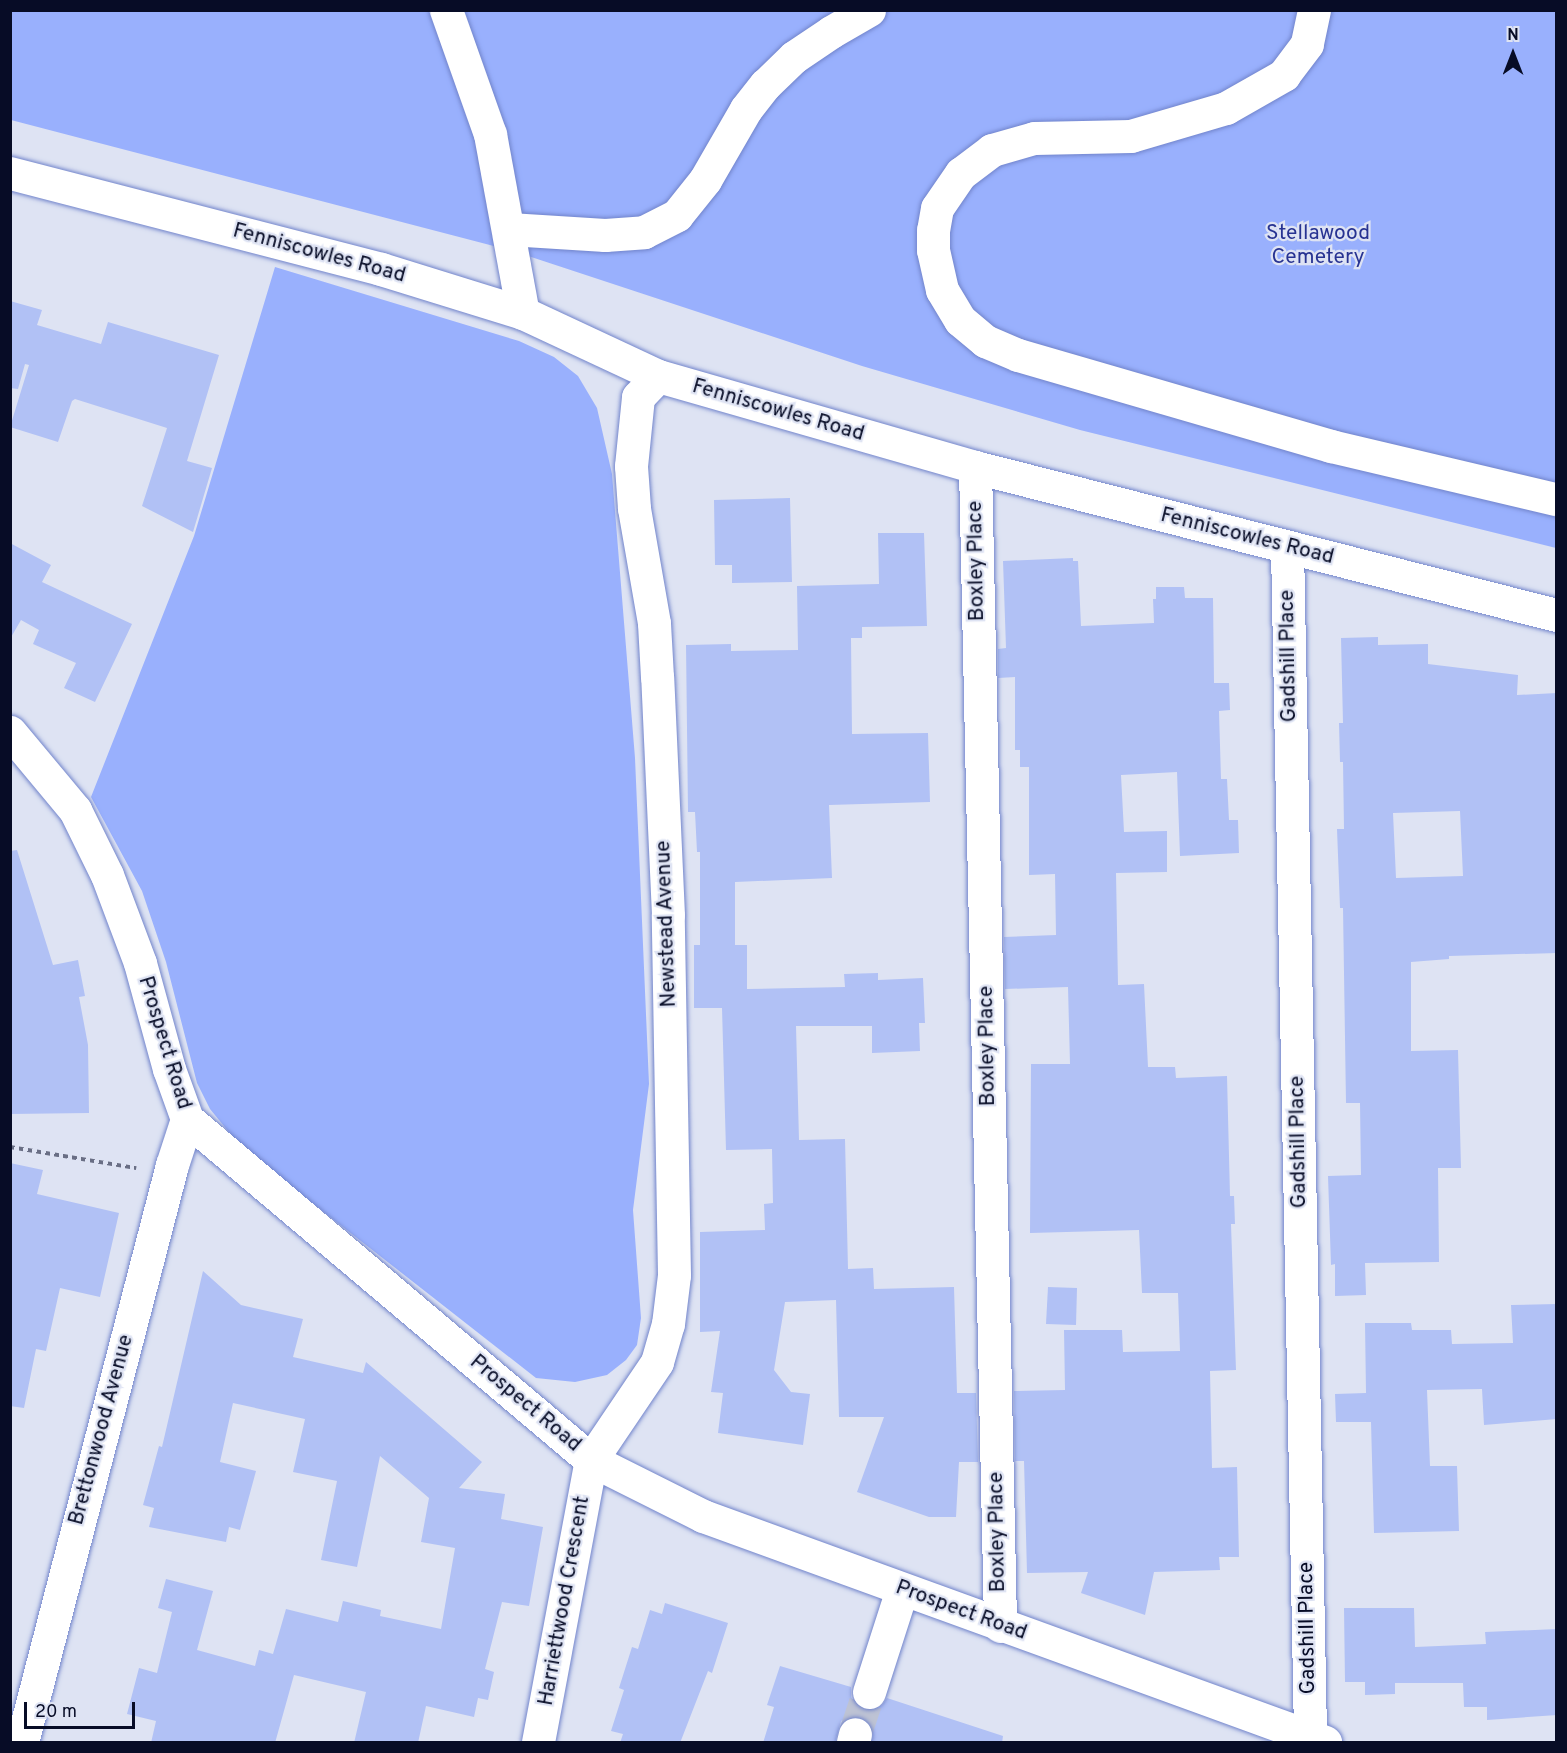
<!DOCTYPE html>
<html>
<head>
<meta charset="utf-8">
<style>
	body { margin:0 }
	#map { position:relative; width:1567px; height:1753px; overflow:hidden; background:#dee3f3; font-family:Overpass,sans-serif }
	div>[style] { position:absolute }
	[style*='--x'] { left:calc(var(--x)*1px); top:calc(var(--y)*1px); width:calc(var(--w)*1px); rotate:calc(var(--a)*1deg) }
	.green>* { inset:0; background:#99b0fd }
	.building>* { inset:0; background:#b1c1f5 }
	.minor-tunnel>* { height:33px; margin-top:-16.5px; transform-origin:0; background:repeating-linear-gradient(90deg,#bec3d4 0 33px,transparent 0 49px) }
	.path>* { height:4px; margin-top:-2px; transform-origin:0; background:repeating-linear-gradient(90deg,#696e84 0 4.5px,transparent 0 9px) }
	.roads { filter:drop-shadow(0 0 2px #7184cb) drop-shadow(0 0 2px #7184cb) }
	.minor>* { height:33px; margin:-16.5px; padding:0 16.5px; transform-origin:16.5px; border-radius:16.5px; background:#fff }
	span { translate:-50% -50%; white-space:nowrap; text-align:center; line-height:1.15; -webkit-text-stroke:4.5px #dee3f3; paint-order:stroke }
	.park-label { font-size:21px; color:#273392 }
	.street-label { font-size:21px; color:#070c26 }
	.frame { position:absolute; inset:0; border:12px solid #070c26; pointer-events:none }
	.north { position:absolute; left:1483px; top:24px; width:60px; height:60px; -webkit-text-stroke:4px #dee3f3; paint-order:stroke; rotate:0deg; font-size:16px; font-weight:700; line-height:24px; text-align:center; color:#070c26 }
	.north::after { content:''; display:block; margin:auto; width:21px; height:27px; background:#070c26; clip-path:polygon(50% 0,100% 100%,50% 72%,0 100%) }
	.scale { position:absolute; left:24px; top:1702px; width:111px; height:27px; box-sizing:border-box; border:3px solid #070c26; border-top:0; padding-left:8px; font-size:18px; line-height:21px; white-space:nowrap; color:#070c26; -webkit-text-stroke:4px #dee3f3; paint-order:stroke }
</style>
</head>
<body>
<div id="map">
	<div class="green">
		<div style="clip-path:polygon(10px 11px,1556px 11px,1556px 548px,1080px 430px,862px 366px,513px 251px,11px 120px)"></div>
		<div style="clip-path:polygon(275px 267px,519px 341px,554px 357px,578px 376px,597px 408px,612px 474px,635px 758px,649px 1084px,633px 1210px,641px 1318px,637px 1345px,626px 1360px,607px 1375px,575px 1382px,536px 1378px,242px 1148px,210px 1109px,197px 1083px,166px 962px,142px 891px,91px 797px,194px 536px)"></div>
	</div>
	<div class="building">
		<div style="clip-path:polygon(10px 301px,42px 310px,37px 325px,101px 344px,108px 322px,219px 355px,187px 461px,212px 468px,193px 532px,142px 506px,167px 428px,75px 399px,72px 401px,58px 442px,10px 427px,29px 365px,25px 364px,18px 389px,10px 388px)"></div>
		<div style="clip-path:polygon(790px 498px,792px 582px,732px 583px,732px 565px,715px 565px,714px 500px)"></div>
		<div style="clip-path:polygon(878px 533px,924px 533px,927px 626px,862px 627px,862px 638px,851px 638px,852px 734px,928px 733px,930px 802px,829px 805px,832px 878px,735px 882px,735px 945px,747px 945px,747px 989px,845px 987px,844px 974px,878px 973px,878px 980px,923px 978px,925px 1023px,919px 1023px,920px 1051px,872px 1053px,872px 1026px,796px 1026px,799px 1140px,845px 1139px,848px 1269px,873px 1268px,874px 1289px,954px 1287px,957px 1393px,976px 1393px,978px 1462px,959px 1462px,956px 1517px,929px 1517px,857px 1492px,884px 1417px,839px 1417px,836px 1300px,785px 1302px,774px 1370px,791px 1392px,810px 1394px,803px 1445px,718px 1433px,723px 1393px,711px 1392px,720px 1331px,700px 1332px,700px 1232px,765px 1230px,764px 1204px,773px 1203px,772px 1149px,726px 1150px,722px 1008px,694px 1008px,694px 945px,700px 945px,700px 852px,697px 852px,695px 812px,688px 812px,686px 645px,731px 644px,731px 651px,798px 650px,797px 586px,879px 584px)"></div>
		<div style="clip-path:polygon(10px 543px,51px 565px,42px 582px,132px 624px,95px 702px,64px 688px,76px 663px,33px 644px,39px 630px,21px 620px,10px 639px)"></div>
		<div style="clip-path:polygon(1073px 558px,1073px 561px,1078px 561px,1081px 626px,1154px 623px,1153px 599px,1156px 599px,1156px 587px,1184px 587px,1185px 598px,1213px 598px,1214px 683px,1229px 683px,1230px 710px,1219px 711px,1221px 779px,1227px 779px,1229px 820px,1238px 820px,1239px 853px,1180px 856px,1177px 772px,1121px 775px,1124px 832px,1167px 831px,1167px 872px,1116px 873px,1118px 985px,1144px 984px,1148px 1067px,1175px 1067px,1176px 1078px,1227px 1076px,1230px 1196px,1234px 1196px,1235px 1224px,1231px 1224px,1236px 1370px,1210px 1371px,1212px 1468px,1237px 1467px,1239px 1557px,1219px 1557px,1220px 1570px,1154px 1572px,1145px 1615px,1081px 1593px,1088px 1572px,1027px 1573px,1024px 1461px,1015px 1461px,1014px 1391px,1065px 1390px,1064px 1330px,1122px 1330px,1123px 1352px,1180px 1351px,1178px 1293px,1142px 1293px,1139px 1230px,1030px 1233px,1031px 1064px,1070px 1064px,1068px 987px,1005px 989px,1004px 937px,1056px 935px,1055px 874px,1029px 875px,1029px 767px,1020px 767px,1020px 750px,1015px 750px,1015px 677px,998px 678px,998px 649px,1006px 648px,1003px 561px)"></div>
		<div style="clip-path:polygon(evenodd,1378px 637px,1378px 645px,1428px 644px,1428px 664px,1518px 675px,1517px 695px,1557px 693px,1557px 953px,1449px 956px,1449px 959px,1411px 962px,1411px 1051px,1458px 1050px,1461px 1168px,1438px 1168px,1439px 1262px,1365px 1263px,1366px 1295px,1335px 1296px,1335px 1264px,1331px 1265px,1328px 1176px,1361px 1175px,1360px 1103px,1346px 1103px,1343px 908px,1340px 908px,1337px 829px,1344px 829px,1343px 762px,1340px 762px,1339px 723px,1343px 723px,1341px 638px,1378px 637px,1460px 811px,1463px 876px,1396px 878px,1393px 813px,1460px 811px)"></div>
		<div style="clip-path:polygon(17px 850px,53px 965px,78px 960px,85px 996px,79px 997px,88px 1045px,89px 1113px,10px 1114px,10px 851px)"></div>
		<div style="clip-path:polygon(10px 1163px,43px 1170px,37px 1194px,119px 1213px,100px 1297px,60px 1288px,46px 1351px,36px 1349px,24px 1408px,10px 1406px)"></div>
		<div style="clip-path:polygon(203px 1271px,241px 1305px,303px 1319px,293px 1357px,363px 1373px,366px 1362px,482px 1462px,459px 1488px,505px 1494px,501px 1519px,543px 1527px,529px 1606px,502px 1602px,485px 1669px,494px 1672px,488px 1700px,478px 1698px,474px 1717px,426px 1706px,418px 1743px,354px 1743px,366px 1692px,294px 1675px,275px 1743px,151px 1743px,156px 1721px,127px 1714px,139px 1668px,157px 1673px,172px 1612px,158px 1608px,166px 1579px,213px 1591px,197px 1650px,255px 1666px,259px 1650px,273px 1654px,286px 1609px,338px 1622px,343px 1601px,381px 1610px,380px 1616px,441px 1629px,455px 1548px,421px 1542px,429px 1498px,380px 1456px,357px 1567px,321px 1560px,337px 1481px,293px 1472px,305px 1419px,233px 1403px,220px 1462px,256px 1471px,240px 1530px,229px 1527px,226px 1542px,149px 1527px,154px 1508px,143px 1505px,159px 1446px,162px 1447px)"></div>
		<div style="clip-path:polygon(1048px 1287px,1077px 1288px,1076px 1325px,1046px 1324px)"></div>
		<div style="clip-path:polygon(1557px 1304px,1557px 1419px,1484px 1425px,1482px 1389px,1427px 1390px,1430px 1466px,1457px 1466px,1459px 1531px,1374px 1533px,1371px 1422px,1336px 1422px,1335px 1394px,1366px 1393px,1365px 1323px,1411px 1323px,1412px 1330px,1451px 1330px,1452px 1344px,1513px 1343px,1511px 1305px)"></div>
		<div style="clip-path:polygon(665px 1603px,728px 1623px,712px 1673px,708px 1671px,680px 1743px,620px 1743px,623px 1734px,611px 1731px,624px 1690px,619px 1688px,632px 1647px,638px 1649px,650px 1610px,662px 1614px)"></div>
		<div style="clip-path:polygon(1344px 1608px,1414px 1608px,1415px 1647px,1486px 1644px,1485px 1632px,1557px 1629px,1557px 1715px,1487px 1720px,1487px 1707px,1464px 1707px,1463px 1683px,1395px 1683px,1395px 1694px,1365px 1695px,1365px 1682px,1345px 1682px)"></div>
		<div style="clip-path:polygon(780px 1666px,851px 1687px,851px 1697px,856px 1705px,863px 1710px,874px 1710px,882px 1705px,887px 1698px,1003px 1736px,1002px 1743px,872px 1743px,873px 1728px,868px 1720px,859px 1716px,849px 1716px,841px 1721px,835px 1743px,763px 1743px,774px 1707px,767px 1705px)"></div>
	</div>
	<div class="minor-tunnel">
		<div style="--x:855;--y:1734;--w:44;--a:-71.6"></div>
	</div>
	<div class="path">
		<div style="--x:10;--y:1147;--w:128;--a:9.5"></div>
	</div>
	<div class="roads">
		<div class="minor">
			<div style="--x:446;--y:10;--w:132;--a:70.5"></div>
			<div style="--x:490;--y:134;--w:182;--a:79.6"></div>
			<div style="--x:1314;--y:10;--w:35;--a:102"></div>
			<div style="--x:1307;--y:44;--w:39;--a:127"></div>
			<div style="--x:1284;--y:75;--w:67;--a:150.4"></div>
			<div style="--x:1226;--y:108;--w:99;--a:163.6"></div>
			<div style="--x:1131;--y:136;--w:97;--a:178.8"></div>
			<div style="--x:1034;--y:138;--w:44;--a:164.1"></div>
			<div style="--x:992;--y:150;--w:39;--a:143"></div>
			<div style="--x:961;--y:173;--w:42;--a:124.4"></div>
			<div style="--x:937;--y:208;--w:22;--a:100"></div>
			<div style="--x:933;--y:230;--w:20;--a:90"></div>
			<div style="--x:933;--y:250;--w:41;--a:77.3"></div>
			<div style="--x:942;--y:290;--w:35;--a:59"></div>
			<div style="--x:960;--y:320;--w:33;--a:40"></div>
			<div style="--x:985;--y:341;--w:36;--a:23"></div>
			<div style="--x:1018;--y:355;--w:326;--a:16.2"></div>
			<div style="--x:1331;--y:446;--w:231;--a:13.3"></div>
			<div style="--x:10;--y:173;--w:383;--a:14.5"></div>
			<div style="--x:381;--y:269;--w:149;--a:17.2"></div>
			<div style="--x:523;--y:313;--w:149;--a:25"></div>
			<div style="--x:658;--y:376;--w:330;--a:16"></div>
			<div style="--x:975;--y:467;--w:600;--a:14.29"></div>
			<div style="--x:509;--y:229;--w:96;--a:3.6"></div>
			<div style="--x:605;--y:235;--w:39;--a:-4"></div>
			<div style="--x:644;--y:232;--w:37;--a:-27"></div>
			<div style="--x:677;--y:215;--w:45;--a:-51.3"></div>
			<div style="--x:705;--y:180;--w:82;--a:-60"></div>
			<div style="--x:746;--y:109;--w:31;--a:-52"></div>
			<div style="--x:765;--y:85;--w:40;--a:-44"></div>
			<div style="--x:794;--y:57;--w:45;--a:-34"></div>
			<div style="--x:831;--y:32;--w:44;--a:-30.1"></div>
			<div style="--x:975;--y:467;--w:1159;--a:88.76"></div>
			<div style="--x:1287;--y:547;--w:1190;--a:88.89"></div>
			<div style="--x:10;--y:732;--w:102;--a:50.2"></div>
			<div style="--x:75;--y:810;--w:72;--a:63.8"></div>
			<div style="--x:107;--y:875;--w:94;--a:69.4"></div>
			<div style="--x:140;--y:963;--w:110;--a:74.7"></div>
			<div style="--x:169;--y:1069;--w:53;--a:70.2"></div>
			<div style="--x:187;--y:1119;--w:529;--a:40.17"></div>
			<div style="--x:591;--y:1460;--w:125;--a:26.6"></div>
			<div style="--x:703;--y:1516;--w:662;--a:19.97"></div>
			<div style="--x:869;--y:1692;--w:108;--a:-72.2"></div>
			<div style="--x:22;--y:1742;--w:596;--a:-75.43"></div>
			<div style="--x:172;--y:1165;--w:48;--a:-71.9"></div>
			<div style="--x:538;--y:1742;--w:287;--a:-79.4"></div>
			<div style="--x:591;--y:1460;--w:118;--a:-56"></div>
			<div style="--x:657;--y:1362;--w:40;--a:-74"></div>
			<div style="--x:668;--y:1324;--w:49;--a:-83"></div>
			<div style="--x:674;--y:1275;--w:360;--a:-91"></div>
			<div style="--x:668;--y:915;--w:238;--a:-92.6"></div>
			<div style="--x:657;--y:677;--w:54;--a:-93.2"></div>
			<div style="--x:654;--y:623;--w:117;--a:-99.9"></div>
			<div style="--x:634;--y:508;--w:42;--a:-94.1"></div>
			<div style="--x:631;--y:466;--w:69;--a:-84.2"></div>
			<div style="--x:638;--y:397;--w:29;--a:-46"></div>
			<div style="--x:853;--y:1742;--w:8;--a:-76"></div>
		</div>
	</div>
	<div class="park-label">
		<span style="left:1318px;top:246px">Stellawood<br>Cemetery</span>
	</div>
	<div class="street-label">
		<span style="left:319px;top:254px;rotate:15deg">Fenniscowles Road</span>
		<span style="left:778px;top:411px;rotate:16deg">Fenniscowles Road</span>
		<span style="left:1247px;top:537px;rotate:14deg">Fenniscowles Road</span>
		<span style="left:977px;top:561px;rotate:-91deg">Boxley Place</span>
		<span style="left:1289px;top:656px;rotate:-91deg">Gadshill Place</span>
		<span style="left:667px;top:924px;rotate:-92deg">Newstead Avenue</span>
		<span style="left:164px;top:1043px;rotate:73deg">Prospect Road</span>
		<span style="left:988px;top:1046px;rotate:-91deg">Boxley Place</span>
		<span style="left:1299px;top:1142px;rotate:-91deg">Gadshill Place</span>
		<span style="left:525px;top:1404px;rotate:40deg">Prospect Road</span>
		<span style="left:102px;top:1430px;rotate:-75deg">Brettonwood Avenue</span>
		<span style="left:998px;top:1532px;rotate:-91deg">Boxley Place</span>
		<span style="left:565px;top:1601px;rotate:-80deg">Harriettwood Crescent</span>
		<span style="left:961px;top:1611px;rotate:20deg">Prospect Road</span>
		<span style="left:1308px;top:1628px;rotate:-91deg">Gadshill Place</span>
	</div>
	<div class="frame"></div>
	<div class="north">N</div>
	<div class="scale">20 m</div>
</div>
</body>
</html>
